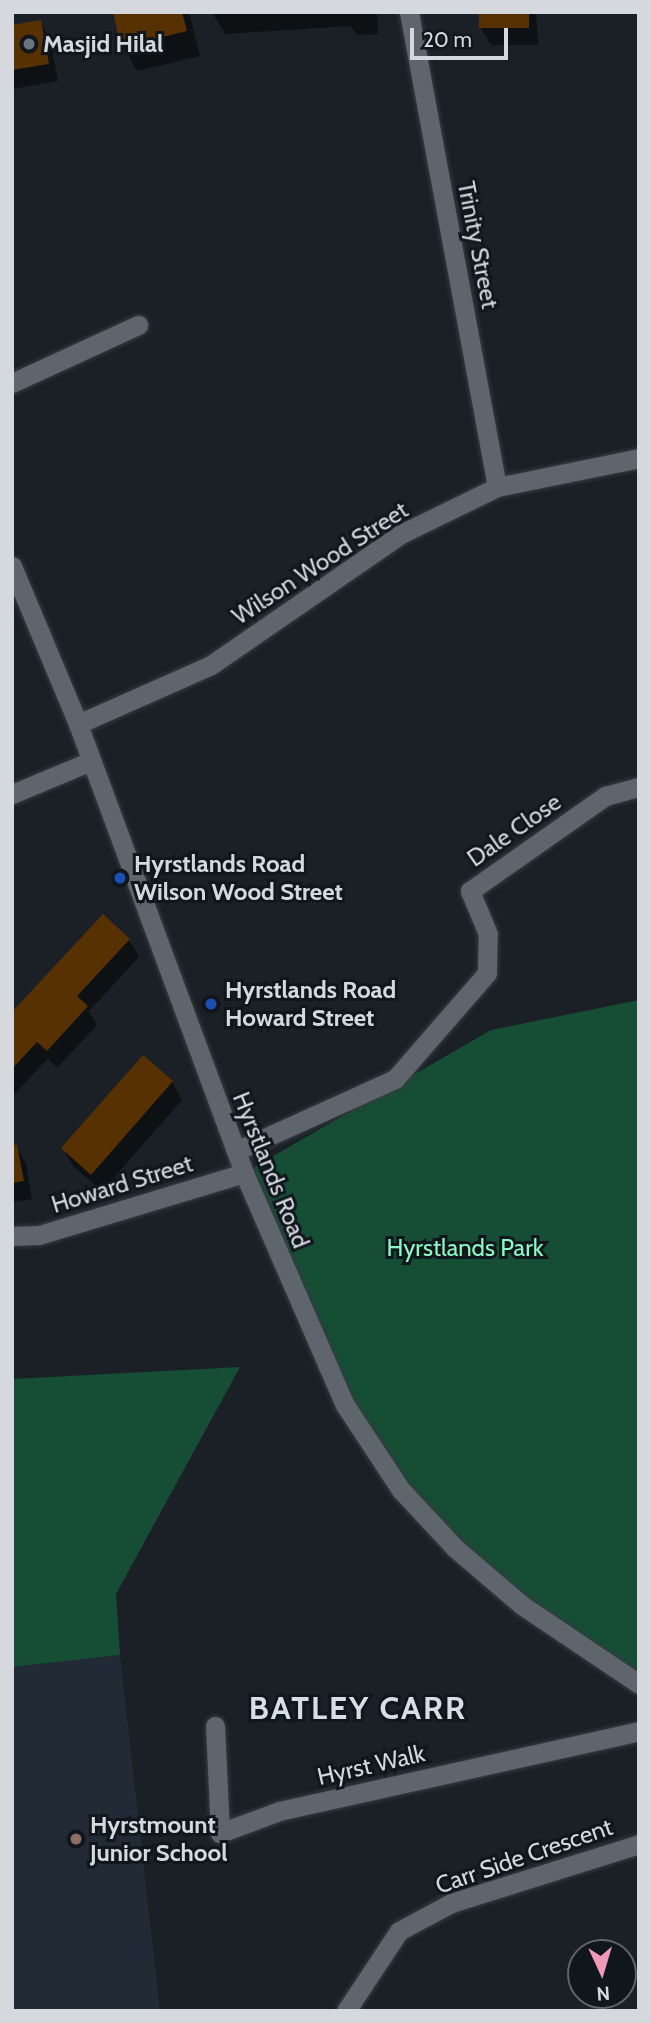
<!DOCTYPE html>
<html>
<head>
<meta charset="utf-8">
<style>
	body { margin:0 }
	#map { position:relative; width:651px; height:2023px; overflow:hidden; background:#1a2026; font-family:Cabin,sans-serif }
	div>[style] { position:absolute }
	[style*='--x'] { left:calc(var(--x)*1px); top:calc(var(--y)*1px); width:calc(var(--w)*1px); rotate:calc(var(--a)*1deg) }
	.built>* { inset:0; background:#222b35 }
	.green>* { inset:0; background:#164d35 }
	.shadow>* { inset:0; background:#0007 }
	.building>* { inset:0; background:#583102 }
	.roads { filter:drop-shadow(0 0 2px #383b40) drop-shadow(0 0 2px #383b40) }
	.service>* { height:19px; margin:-9.5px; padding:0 9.5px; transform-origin:9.5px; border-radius:9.5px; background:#5f656d }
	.minor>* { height:19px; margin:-9.5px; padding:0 9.5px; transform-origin:9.5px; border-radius:9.5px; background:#5f656d }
	.dots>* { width:19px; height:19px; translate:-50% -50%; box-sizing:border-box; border:4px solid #11161d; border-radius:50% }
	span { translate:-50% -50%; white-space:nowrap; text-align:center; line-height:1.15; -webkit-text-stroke:6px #11161d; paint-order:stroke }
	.poi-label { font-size:24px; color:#d5d9dd; font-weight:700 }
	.left { translate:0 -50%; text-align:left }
	.street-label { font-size:24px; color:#d5d9dd }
	.park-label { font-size:24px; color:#8af9c2 }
	.district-label { font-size:32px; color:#d6dee7; font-weight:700; letter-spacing:2px }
	.frame { position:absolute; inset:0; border:14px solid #d5d9dd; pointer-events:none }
	.north { position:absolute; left:567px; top:1939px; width:70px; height:70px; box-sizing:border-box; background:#11161d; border:2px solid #5f646a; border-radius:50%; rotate:176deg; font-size:19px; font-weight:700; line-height:28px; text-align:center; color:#d5d9dd }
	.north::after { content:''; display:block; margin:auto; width:24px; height:32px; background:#f09ab7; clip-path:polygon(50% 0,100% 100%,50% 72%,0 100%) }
	.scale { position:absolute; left:410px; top:28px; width:98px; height:32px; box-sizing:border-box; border:4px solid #d5d9dd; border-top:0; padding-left:9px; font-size:21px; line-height:24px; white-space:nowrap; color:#d5d9dd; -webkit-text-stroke:5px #11161d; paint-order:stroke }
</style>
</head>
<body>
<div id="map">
	<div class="built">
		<div style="clip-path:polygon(120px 1655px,160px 2011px,12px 2011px,12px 1667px)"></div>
	</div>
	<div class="green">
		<div style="clip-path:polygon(639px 1000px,639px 1684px,455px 1548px,345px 1405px,244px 1173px,491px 1030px)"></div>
		<div style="clip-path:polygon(240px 1367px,116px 1594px,120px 1655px,12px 1667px,12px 1379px)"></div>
	</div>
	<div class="shadow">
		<div style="clip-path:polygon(115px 12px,189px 12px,200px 56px,137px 71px,123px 46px)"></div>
		<div style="clip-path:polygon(212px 12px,377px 12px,378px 34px,357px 35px,350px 26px,225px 34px)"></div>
		<div style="clip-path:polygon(481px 12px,536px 12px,538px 45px,491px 45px,481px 28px)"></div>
		<div style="clip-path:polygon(40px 22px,50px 39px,58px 81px,12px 89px,12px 27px)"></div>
		<div style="clip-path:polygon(129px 940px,139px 957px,89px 1011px,97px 1025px,57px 1068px,48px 1058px,12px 1097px,12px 1014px)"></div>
		<div style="clip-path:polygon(172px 1082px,182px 1100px,102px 1191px,73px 1166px,63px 1148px)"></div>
		<div style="clip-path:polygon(16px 1146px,26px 1164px,32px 1199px,12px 1202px,12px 1147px)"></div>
	</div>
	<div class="building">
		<div style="clip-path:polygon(113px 12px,182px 12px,187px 31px,121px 47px)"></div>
		<div style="clip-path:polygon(479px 12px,529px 12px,529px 28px,479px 28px)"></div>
		<div style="clip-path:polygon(41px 20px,49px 64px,12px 70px,12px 25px)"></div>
		<div style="clip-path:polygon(103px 914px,130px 939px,77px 996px,88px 1006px,47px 1051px,37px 1042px,12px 1069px,12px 1012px)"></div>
		<div style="clip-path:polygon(143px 1055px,173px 1081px,91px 1175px,61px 1148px)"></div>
		<div style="clip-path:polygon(12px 1145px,17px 1145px,24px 1181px,12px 1183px)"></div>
	</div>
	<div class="roads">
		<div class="service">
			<div style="--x:12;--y:794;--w:83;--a:-22.6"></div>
			<div style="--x:236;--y:1151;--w:175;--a:-24.4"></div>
			<div style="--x:215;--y:1726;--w:107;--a:87.3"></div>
			<div style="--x:220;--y:1833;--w:63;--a:-20.4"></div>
			<div style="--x:279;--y:1811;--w:369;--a:-12.5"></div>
		</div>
		<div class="minor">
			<div style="--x:409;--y:12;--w:483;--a:79.5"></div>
			<div style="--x:12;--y:383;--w:139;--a:-24.7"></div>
			<div style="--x:12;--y:566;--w:171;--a:67.3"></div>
			<div style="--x:78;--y:724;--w:479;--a:69.7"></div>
			<div style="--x:244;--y:1173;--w:253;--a:66.5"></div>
			<div style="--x:345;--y:1405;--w:102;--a:56.6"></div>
			<div style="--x:401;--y:1490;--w:79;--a:47"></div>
			<div style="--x:455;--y:1548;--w:89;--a:40.5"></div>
			<div style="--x:523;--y:1606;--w:140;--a:33.9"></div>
			<div style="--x:78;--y:724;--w:145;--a:-23.9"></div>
			<div style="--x:211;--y:665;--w:231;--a:-34.6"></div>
			<div style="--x:401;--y:534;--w:107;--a:-26.1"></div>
			<div style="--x:497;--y:487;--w:145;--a:-11.5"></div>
			<div style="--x:395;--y:1079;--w:140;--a:-49"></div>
			<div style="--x:487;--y:973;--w:39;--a:-89"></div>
			<div style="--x:488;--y:934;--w:47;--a:-112.7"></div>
			<div style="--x:470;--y:891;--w:165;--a:-35.1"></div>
			<div style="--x:605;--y:796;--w:35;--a:-15"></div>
			<div style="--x:12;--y:1236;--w:27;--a:-2"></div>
			<div style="--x:39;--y:1235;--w:214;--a:-16.8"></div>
			<div style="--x:346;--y:2011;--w:96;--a:-56.5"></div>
			<div style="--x:399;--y:1931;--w:59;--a:-28.3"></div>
			<div style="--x:451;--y:1903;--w:197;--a:-17.4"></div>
		</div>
	</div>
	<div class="dots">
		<div style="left:29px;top:44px;background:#6b7280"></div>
		<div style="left:120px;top:878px;background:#1a4fb4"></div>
		<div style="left:211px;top:1004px;background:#1a4fb4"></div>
		<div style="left:76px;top:1839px;background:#8d6e63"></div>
	</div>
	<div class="poi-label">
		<span class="left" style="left:43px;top:44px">Masjid Hilal</span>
		<span class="left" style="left:134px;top:878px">Hyrstlands Road<br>Wilson Wood Street</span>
		<span class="left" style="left:225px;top:1004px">Hyrstlands Road<br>Howard Street</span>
		<span class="left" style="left:90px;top:1839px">Hyrstmount<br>Junior School</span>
	</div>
	<div class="street-label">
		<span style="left:478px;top:245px;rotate:79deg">Trinity Street</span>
		<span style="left:320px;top:563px;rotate:-33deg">Wilson Wood Street</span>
		<span style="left:514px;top:830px;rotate:-35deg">Dale Close</span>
		<span style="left:271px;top:1170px;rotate:68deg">Hyrstlands Road</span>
		<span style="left:122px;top:1184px;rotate:-17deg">Howard Street</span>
		<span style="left:371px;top:1765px;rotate:-13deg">Hyrst Walk</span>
		<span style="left:524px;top:1856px;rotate:-19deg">Carr Side Crescent</span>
	</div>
	<div class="park-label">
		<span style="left:465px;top:1248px">Hyrstlands Park</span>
	</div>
	<div class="district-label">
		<span style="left:358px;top:1708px">BATLEY CARR</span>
	</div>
	<div class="frame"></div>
	<div class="north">N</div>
	<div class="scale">20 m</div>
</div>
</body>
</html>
